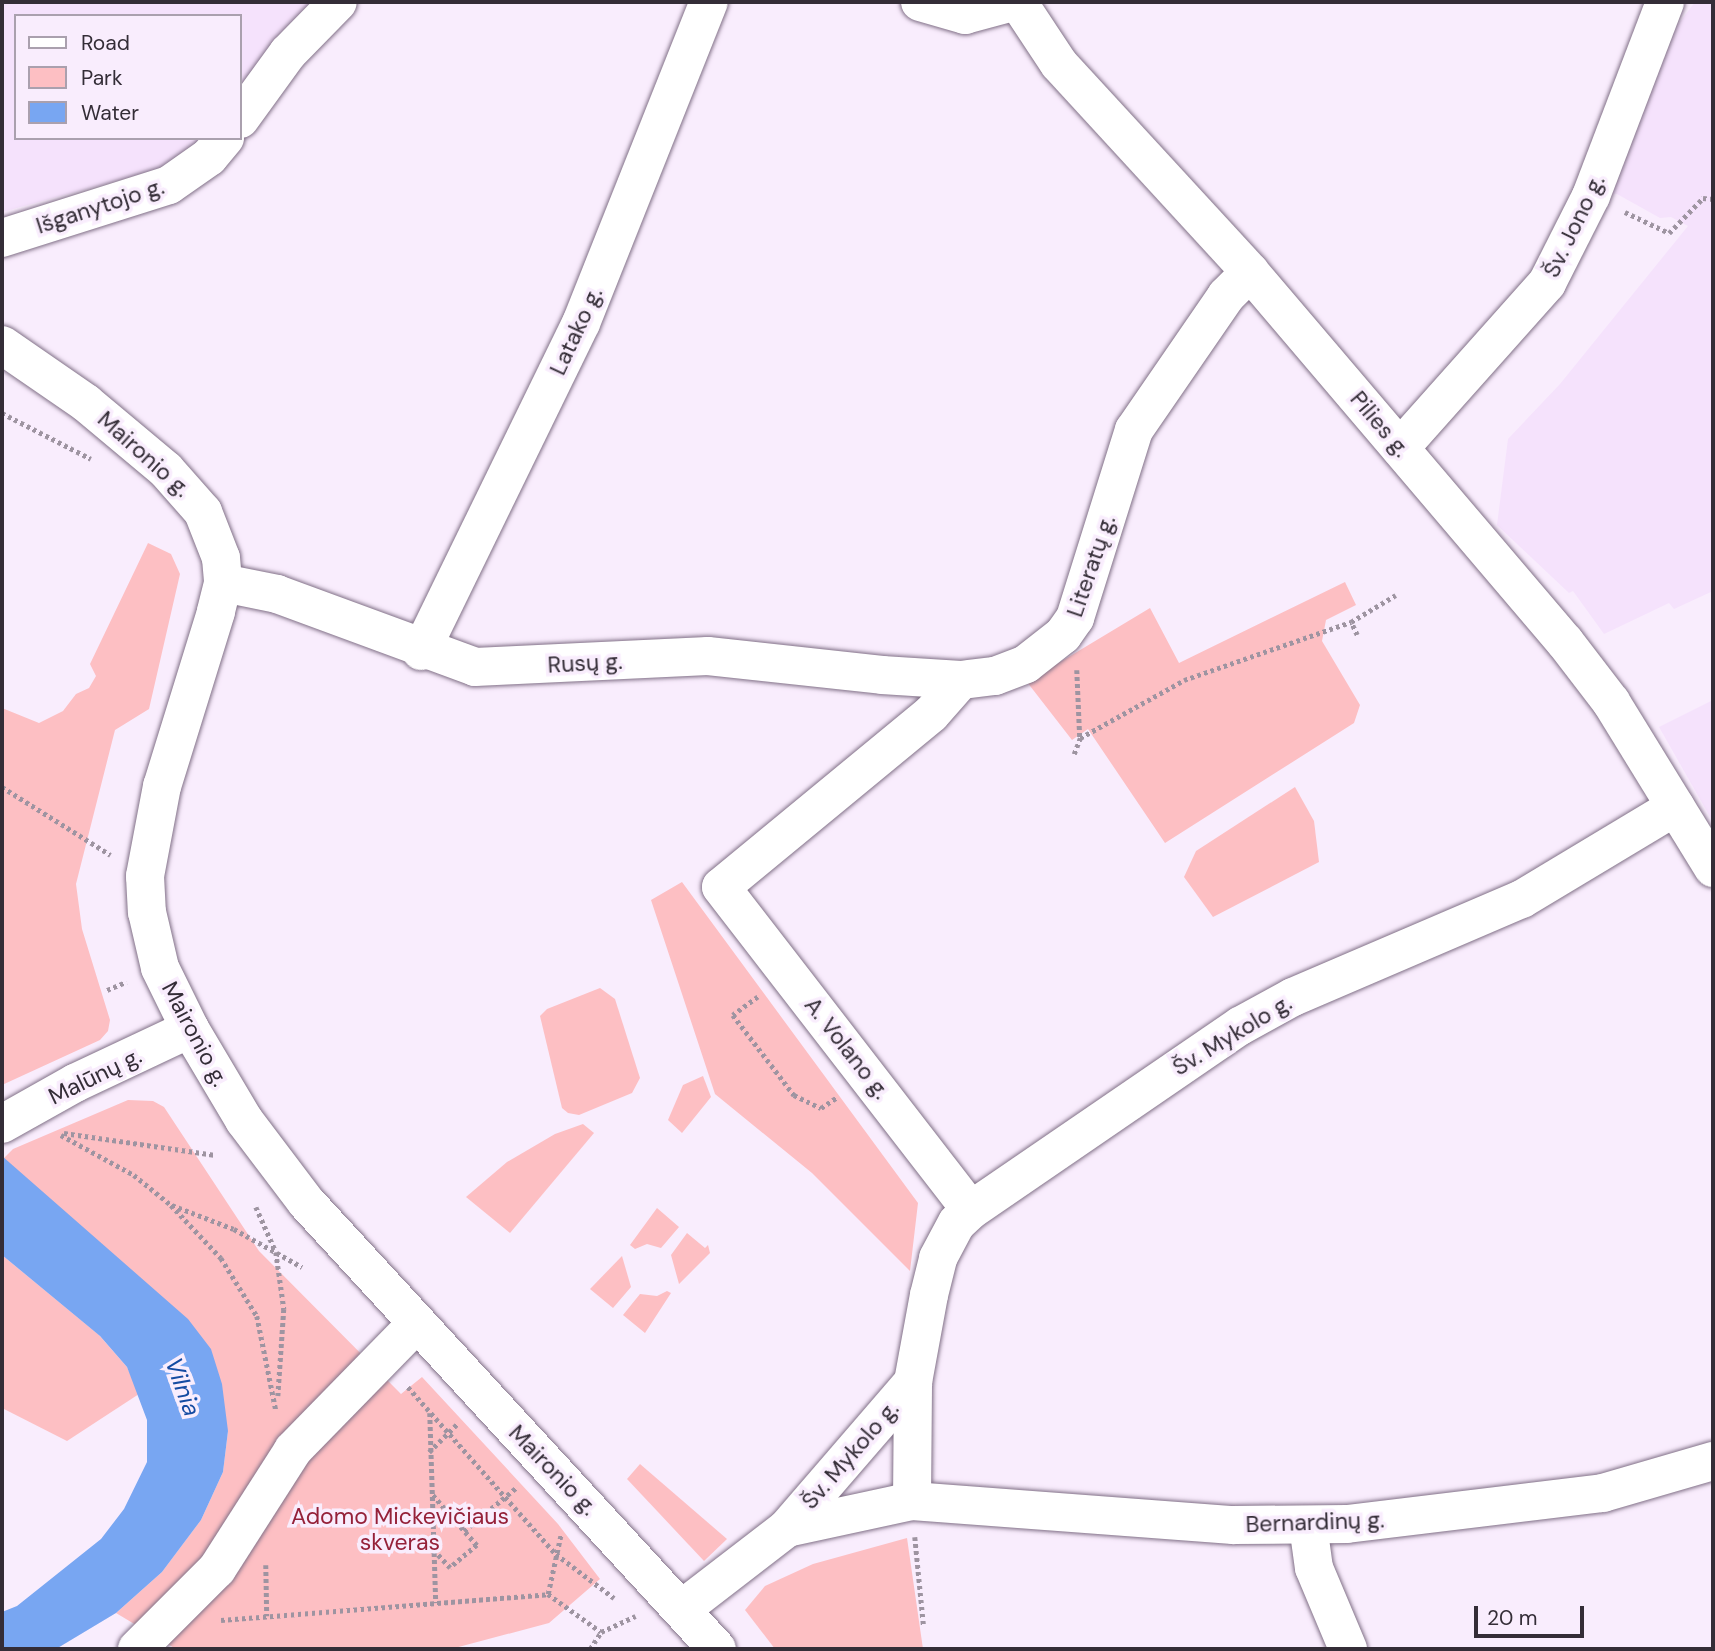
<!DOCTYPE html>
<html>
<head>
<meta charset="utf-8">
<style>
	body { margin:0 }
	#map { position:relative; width:1715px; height:1651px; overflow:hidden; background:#f9edfd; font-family:"DM Sans",sans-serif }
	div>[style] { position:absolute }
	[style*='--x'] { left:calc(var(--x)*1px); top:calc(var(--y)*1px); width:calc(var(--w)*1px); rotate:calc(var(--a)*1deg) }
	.built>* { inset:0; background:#f5e2fc }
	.green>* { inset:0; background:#fdbfc3 }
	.water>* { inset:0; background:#78a6f2 }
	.path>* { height:4.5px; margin-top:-2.25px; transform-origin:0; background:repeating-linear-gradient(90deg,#9e94a1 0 3.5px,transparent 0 7px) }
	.roads { filter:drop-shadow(0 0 2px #817087) drop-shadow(0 0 2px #817087) }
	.minor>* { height:38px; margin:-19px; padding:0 19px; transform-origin:19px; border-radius:19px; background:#fff }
	.major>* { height:38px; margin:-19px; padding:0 19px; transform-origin:19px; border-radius:19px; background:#fff }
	span { translate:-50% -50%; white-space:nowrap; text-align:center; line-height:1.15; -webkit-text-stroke:7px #f9edfd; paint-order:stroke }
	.street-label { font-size:23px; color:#342d37 }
	.park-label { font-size:23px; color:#952139 }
	.water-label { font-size:24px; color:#154ba2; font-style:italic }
	.frame { position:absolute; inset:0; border:4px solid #342d37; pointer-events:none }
	.legend { position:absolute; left:14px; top:14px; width:228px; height:126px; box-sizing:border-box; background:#f9edfd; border:2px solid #aaa0ae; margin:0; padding:9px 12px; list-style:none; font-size:21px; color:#342d37 }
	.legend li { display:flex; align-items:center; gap:14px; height:35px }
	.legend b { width:35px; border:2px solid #aaa0ae }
	.scale { position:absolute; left:1474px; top:1606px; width:110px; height:32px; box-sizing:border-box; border:4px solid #342d37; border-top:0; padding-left:9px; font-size:21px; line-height:24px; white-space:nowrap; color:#342d37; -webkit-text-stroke:5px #f9edfd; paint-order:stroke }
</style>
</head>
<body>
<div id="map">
	<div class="built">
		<div style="clip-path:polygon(2px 2px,328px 2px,240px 97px,240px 16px,16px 16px,16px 138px,208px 138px,175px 165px,2px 212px)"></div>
		<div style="clip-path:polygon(1695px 2px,1713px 2px,1713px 591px,1674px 609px,1669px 603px,1604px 634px,1573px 591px,1569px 593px,1497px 525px,1508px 439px,1560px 384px,1688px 226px,1671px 217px,1660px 218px,1617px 194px,1605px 193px,1670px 35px)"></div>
		<div style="clip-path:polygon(1713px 700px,1713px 822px,1659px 727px)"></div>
	</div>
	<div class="green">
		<div style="clip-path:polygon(148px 543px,171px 554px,180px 574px,149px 709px,115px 730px,76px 884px,82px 929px,110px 1020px,108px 1031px,100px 1040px,2px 1085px,2px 708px,39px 723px,63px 711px,76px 694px,89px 688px,96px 676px,90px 664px)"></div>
		<div style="clip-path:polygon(1345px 582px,1356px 605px,1326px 620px,1322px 641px,1360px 705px,1354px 723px,1165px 843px,1088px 729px,1072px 740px,1027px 682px,1150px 608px,1179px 663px)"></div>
		<div style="clip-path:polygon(1295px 787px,1314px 821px,1319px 862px,1213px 917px,1184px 877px,1196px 851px)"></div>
		<div style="clip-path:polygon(682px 882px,918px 1203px,910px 1271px,812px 1173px,715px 1094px,651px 900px)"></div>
		<div style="clip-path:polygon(600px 988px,615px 999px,640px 1078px,632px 1093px,579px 1115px,568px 1113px,562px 1108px,540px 1016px,547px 1009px)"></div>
		<div style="clip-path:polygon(703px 1076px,711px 1097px,682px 1133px,668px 1120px,683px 1085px)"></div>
		<div style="clip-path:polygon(128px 1100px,153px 1101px,164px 1107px,259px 1251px,401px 1394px,422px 1377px,558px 1524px,600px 1579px,549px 1623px,451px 1649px,176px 1649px,116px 1613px,162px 1572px,201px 1520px,223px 1472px,228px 1431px,4px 1158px,13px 1149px)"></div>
		<div style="clip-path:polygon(583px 1124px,594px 1133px,510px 1233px,466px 1197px,507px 1162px,555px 1134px)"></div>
		<div style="clip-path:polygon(657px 1208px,679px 1227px,661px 1248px,647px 1244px,635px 1249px,630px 1245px)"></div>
		<div style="clip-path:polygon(687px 1233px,705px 1248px,708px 1245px,710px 1253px,679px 1284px,671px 1255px)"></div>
		<div style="clip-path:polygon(2px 1255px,99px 1335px,127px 1367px,139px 1394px,67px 1441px,2px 1408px)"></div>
		<div style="clip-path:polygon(622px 1256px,631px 1287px,613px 1308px,590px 1289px)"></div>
		<div style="clip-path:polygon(667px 1291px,671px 1293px,645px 1333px,623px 1315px,640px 1294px,657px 1296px)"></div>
		<div style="clip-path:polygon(640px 1464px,727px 1539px,704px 1561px,627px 1479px)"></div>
		<div style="clip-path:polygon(907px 1538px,923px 1649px,775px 1649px,745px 1610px,765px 1586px,813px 1564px)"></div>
	</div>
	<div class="water">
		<div style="clip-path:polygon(2px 1156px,188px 1319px,211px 1349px,222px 1384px,228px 1431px,223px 1472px,201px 1520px,162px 1572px,116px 1613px,56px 1649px,2px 1649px,2px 1612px,17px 1606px,101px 1539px,124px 1509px,147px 1462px,147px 1420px,127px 1367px,100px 1336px,2px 1255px)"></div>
	</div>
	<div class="path">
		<div style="--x:1625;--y:212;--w:49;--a:25.5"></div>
		<div style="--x:1669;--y:233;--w:49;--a:-45.8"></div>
		<div style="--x:1703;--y:198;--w:10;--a:6"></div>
		<div style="--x:2;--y:413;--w:100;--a:27.3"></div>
		<div style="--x:1357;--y:635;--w:14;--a:-115"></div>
		<div style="--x:1351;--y:622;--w:52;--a:-31"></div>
		<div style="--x:1077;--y:670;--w:68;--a:87.5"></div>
		<div style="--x:1074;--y:754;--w:17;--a:-69"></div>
		<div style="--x:1080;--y:738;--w:119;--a:-29.1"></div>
		<div style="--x:1184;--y:680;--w:177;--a:-19.2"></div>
		<div style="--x:2;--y:787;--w:128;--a:32"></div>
		<div style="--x:107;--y:990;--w:21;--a:-23"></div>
		<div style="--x:758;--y:997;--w:31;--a:144"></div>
		<div style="--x:733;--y:1015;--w:101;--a:52.7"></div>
		<div style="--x:794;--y:1095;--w:30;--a:26"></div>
		<div style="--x:821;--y:1108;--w:18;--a:-34"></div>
		<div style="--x:64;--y:1133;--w:153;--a:8.3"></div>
		<div style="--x:61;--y:1135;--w:83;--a:28.7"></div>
		<div style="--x:134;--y:1175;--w:48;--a:39"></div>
		<div style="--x:171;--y:1205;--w:73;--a:46.7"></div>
		<div style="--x:221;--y:1258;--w:68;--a:58.2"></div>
		<div style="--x:257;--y:1316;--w:96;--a:78.6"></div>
		<div style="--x:172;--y:1205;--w:66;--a:21.2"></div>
		<div style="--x:234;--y:1229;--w:78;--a:29.2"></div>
		<div style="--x:256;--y:1207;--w:49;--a:66"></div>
		<div style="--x:276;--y:1252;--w:58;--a:82"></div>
		<div style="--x:284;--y:1309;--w:87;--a:93.9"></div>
		<div style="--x:408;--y:1387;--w:223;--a:48.5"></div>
		<div style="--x:556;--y:1554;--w:73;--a:37.2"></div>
		<div style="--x:430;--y:1413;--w:190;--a:88.2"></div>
		<div style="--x:429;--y:1452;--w:41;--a:-45"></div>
		<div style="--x:433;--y:1495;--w:67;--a:48.7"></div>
		<div style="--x:477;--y:1545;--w:35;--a:140"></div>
		<div style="--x:450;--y:1568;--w:22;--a:-133"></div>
		<div style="--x:464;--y:1531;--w:69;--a:-39.7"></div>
		<div style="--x:915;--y:1537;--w:91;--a:84.4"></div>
		<div style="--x:266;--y:1565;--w:51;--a:88.9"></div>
		<div style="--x:548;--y:1594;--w:61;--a:-77.8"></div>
		<div style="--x:221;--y:1620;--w:328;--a:-4.5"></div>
		<div style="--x:548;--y:1594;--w:65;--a:35.6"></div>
		<div style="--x:601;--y:1632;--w:38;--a:-25"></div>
		<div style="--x:590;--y:1649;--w:20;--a:-57"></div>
	</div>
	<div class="roads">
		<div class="minor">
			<div style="--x:920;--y:2;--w:47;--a:16.1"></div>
			<div style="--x:965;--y:15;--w:50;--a:-15.2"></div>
			<div style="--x:1018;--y:2;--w:74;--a:56.5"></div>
			<div style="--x:1059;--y:64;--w:282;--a:47.4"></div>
			<div style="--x:1250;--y:272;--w:486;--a:49.6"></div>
			<div style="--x:1565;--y:642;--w:76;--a:52.5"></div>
			<div style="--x:1611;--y:702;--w:195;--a:58.4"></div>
			<div style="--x:240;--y:119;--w:82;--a:-54"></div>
			<div style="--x:288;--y:53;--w:71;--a:-45.6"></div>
			<div style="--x:2;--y:238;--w:175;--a:-17.6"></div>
			<div style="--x:169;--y:185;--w:49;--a:-35"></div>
			<div style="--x:209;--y:157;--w:25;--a:-50"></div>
			<div style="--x:1400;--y:448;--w:221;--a:-48.3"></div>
			<div style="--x:1547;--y:283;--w:97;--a:-63.2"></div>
			<div style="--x:1591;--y:196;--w:208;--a:-69.1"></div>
			<div style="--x:223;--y:583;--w:55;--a:11.5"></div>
			<div style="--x:277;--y:594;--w:211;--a:20.2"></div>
			<div style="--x:475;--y:667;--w:233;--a:-2.7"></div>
			<div style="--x:708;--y:656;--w:175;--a:6.2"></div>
			<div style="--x:882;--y:675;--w:79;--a:3.6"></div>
			<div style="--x:961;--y:680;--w:34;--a:-7"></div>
			<div style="--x:995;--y:676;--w:33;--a:-21"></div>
			<div style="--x:1026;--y:664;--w:47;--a:-38.1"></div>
			<div style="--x:1063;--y:635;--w:21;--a:-55"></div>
			<div style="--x:1075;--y:618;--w:197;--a:-72.6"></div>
			<div style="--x:1134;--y:430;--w:163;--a:-55.5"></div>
			<div style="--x:1226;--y:296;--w:34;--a:-45"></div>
			<div style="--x:421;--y:651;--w:365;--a:-64"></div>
			<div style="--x:581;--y:323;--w:346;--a:-68.3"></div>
			<div style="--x:961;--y:680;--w:45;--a:131.4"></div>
			<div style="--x:931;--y:714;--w:272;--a:140.5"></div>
			<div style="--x:721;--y:887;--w:408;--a:52.3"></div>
			<div style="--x:2;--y:1124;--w:84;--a:-29.3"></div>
			<div style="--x:75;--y:1083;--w:127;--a:-25.2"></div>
			<div style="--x:912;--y:1501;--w:119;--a:-89.5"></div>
			<div style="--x:913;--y:1382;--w:88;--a:-79.6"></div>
			<div style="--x:929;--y:1295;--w:38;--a:-76"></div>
			<div style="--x:938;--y:1258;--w:40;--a:-62"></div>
			<div style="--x:957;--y:1223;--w:19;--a:-43"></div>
			<div style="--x:971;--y:1210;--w:326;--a:-34.4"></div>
			<div style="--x:1240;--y:1026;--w:60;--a:-28.7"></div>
			<div style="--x:1293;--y:997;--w:249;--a:-23.2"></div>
			<div style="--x:1522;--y:899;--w:179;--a:-31"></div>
			<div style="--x:1308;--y:1525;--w:43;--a:82.1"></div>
			<div style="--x:1314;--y:1568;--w:88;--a:67.2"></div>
			<div style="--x:787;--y:1528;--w:128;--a:-12.2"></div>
			<div style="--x:912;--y:1501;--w:322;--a:4.3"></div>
			<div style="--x:1233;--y:1525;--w:114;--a:-0.5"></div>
			<div style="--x:1347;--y:1524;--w:258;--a:-6.9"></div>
			<div style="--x:1603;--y:1493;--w:115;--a:-16.2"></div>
			<div style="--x:682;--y:1609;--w:133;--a:-37.6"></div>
			<div style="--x:787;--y:1528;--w:193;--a:-49.2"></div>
			<div style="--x:137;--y:1649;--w:113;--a:-45"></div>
			<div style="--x:217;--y:1569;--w:141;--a:-57.4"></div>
			<div style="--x:293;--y:1450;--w:176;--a:-45.7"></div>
		</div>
		<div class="major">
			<div style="--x:2;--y:345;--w:102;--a:34.6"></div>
			<div style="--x:86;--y:403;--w:104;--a:39.9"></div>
			<div style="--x:166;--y:470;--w:56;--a:48.6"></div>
			<div style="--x:203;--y:512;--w:49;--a:68.6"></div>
			<div style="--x:221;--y:558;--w:25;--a:85"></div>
			<div style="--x:223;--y:583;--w:30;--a:104"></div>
			<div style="--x:216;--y:612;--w:182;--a:107.2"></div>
			<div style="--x:162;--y:786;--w:92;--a:100.7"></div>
			<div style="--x:145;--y:876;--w:36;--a:87"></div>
			<div style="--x:147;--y:912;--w:57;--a:76.9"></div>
			<div style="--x:160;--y:968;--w:68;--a:63.8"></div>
			<div style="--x:190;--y:1029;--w:106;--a:59.3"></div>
			<div style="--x:244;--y:1120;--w:103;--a:52.9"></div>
			<div style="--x:306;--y:1202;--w:607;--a:47.4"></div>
		</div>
	</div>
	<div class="street-label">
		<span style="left:100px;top:206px;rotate:-18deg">Išganytojo g.</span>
		<span style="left:1574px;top:226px;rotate:-64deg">Šv. Jono g.</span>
		<span style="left:576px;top:331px;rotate:-65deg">Latako g.</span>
		<span style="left:1380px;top:424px;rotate:50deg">Pilies g.</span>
		<span style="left:144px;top:454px;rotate:42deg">Maironio g.</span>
		<span style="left:1091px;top:566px;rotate:-71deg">Literatų g.</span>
		<span style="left:585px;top:663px;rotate:-3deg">Rusų g.</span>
		<span style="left:195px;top:1034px;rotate:62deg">Maironio g.</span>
		<span style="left:1232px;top:1035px;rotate:-31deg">Šv. Mykolo g.</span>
		<span style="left:847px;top:1048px;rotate:52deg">A. Volano g.</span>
		<span style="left:95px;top:1076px;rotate:-26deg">Malūnų g.</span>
		<span style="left:850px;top:1455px;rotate:-49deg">Šv. Mykolo g.</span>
		<span style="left:553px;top:1470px;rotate:46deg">Maironio g.</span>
		<span style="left:1315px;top:1522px;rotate:-2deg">Bernardinų g.</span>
	</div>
	<div class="park-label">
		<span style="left:400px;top:1529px">Adomo Mickevičiaus<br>skveras</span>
	</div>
	<div class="water-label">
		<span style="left:183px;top:1387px;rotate:70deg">Vilnia</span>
	</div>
	<div class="frame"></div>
	<ul class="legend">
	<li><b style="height:9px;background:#fff"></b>Road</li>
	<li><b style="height:19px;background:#fdbfc3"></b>Park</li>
	<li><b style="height:19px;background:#78a6f2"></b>Water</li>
	</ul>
	<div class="scale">20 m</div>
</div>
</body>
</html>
